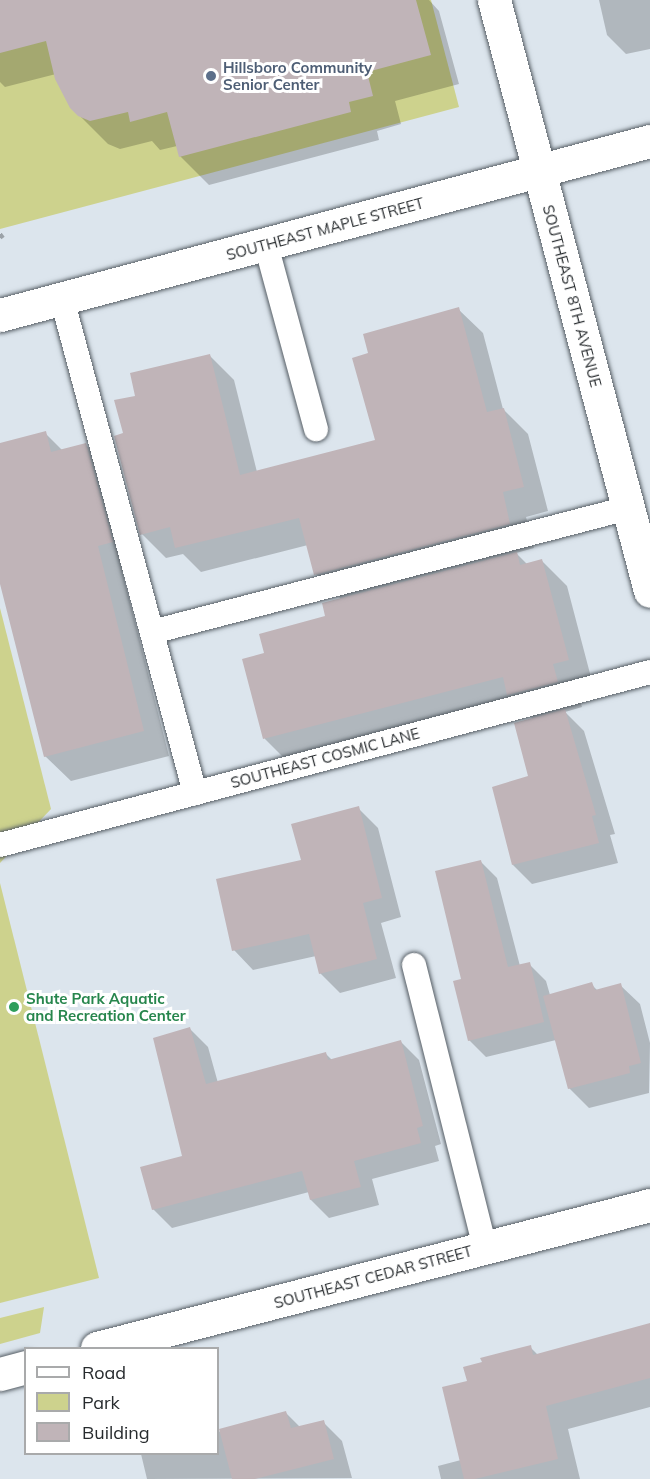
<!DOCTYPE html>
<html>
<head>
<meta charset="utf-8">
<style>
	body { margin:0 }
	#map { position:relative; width:650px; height:1479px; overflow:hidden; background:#dce5ed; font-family:Mulish,sans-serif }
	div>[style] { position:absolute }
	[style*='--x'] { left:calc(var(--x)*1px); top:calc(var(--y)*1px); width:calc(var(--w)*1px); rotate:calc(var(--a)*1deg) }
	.green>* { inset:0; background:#cdd28d }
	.shadow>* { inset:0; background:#0003 }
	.building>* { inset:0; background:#c0b4b8 }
	.path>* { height:4px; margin-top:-2px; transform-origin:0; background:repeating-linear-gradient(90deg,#9ba2a8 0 6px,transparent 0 9px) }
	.roads { filter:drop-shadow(0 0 2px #565e65) drop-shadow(0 0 2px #565e65) }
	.lane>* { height:24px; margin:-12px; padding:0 12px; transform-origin:12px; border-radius:12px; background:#fff }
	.street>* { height:33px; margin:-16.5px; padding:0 16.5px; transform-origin:16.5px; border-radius:16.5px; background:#fff }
	.dots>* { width:16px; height:16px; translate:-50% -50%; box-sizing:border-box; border:3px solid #fff; border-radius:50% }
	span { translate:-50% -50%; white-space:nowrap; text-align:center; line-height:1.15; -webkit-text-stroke:6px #fff; paint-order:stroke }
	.service-label { font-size:15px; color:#4e5e75; font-weight:700 }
	.left { translate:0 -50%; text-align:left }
	.street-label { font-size:15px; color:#272b2e }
	.leisure-label { font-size:15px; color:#27864d; font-weight:700 }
	.legend { position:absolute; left:24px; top:1347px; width:195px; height:108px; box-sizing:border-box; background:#fff; border:2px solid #a9aaab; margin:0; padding:8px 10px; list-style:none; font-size:18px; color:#272b2e }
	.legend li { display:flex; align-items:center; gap:12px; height:30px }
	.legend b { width:30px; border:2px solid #a9aaab }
</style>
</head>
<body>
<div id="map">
	<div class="green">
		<div style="clip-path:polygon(0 0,431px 0,459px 107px,0 229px)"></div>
		<div style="clip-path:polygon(0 608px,51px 809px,0 863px)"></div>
		<div style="clip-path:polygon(0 883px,99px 1278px,0 1303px)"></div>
		<div style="clip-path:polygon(44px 1307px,40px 1333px,0 1344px,0 1318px)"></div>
	</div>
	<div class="shadow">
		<div style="clip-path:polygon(0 0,429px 0,439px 11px,459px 84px,395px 101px,401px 124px,377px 131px,379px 140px,209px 185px,180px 156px,177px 146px,160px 150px,152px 141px,120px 149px,108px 144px,71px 107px,56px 74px,5px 87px,0 82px)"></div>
		<div style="clip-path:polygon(599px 0,650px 0,650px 49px,626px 54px,607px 35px)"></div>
		<div style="clip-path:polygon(458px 309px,483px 333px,503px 409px,528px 434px,548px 511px,526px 517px,534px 548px,516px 553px,528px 565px,542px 561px,567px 586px,593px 685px,577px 689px,582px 707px,565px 712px,584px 731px,615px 834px,610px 835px,618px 863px,532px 884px,513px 865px,529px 777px,533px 719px,519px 705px,290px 764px,265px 739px,244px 660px,266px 654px,327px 617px,341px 599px,316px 574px,308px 545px,201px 572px,183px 554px,166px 558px,142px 534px,125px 434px,137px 397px,209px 355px,234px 380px,257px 472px,377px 441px,370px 354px)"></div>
		<div style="clip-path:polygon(45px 433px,63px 451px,86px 445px,111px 470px,137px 567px,122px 571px,169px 756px,71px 781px,45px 756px,0 578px,0 445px)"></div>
		<div style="clip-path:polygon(358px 808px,378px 828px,401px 917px,381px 923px,396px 978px,340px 993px,320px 973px,316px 956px,253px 970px,234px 950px,303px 862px)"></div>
		<div style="clip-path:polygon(480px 861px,497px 878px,520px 966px,529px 964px,546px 981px,550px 995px,591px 984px,598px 991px,620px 985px,640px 1004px,650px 1043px,649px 1093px,589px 1108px,569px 1088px,556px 1040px,486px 1057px,469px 1040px,463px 980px)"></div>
		<div style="clip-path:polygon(190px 1029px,208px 1047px,218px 1083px,326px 1054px,332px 1060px,401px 1042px,419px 1060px,441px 1144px,435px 1146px,439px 1161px,372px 1179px,379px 1205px,329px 1218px,311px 1200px,309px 1192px,172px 1228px,153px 1209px,184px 1157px)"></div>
		<div style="clip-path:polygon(650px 1325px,650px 1407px,568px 1429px,580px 1479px,441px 1479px,438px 1466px,461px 1460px,469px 1382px,530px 1347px,538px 1355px)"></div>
		<div style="clip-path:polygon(286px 1413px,300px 1427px,323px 1422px,342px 1441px,352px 1478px,147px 1479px,141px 1454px,218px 1454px,218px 1432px)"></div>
	</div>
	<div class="building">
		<div style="clip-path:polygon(0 0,416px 0,431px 55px,367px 72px,373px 96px,349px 102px,351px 112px,179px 157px,167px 112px,130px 122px,128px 112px,90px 121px,78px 116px,70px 108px,55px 79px,46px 41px,0 53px)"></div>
		<div style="clip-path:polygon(459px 307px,487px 412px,504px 408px,524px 487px,503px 492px,510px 524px,314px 575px,299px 518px,175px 548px,170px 527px,140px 535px,114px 436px,123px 433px,114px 400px,135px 396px,130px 373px,210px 354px,240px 475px,375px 440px,352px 358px,368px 353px,363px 334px)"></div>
		<div style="clip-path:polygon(46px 431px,51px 452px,86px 443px,113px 542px,98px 546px,144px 731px,44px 757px,0 584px,0 443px)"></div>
		<div style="clip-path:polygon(517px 552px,520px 565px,542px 559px,569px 660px,553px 664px,558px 682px,507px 695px,503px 677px,263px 739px,242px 659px,264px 653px,259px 634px,325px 616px,322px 603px)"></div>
		<div style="clip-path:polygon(565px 709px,596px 815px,592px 816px,599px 843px,512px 865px,492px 787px,528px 776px,514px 723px)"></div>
		<div style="clip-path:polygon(359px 806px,382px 898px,363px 903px,377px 959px,319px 974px,309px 934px,232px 951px,216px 879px,301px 860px,291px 824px)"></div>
		<div style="clip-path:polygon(481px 860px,508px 967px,530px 962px,544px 1022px,468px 1041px,453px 981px,461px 979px,435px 871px)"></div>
		<div style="clip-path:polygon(592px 982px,595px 990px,621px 983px,641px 1063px,629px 1066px,630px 1073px,568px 1089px,543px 996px)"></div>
		<div style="clip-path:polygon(190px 1027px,206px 1084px,326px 1052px,328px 1060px,401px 1040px,423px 1126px,417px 1128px,421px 1143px,354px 1161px,361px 1187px,310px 1200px,302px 1171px,152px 1210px,140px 1167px,182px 1156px,153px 1038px)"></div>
		<div style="clip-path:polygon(650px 1323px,650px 1378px,546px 1406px,558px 1459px,475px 1479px,464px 1479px,442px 1387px,467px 1381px,463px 1367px,482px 1362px,480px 1358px,531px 1345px,533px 1355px)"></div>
		<div style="clip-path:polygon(286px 1411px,291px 1428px,324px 1420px,334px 1459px,255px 1479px,232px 1479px,219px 1429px)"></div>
	</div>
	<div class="path">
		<div style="--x:0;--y:234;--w:5;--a:53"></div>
	</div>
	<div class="roads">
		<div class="lane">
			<div style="--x:266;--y:245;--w:191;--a:74.8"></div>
			<div style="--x:62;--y:299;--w:512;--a:74.93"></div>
			<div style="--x:152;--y:632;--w:492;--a:-14.6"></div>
			<div style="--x:0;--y:845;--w:673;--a:-14.9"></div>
			<div style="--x:414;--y:965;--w:292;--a:75.9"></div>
		</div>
		<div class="street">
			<div style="--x:494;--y:0;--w:611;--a:75.21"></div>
			<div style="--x:0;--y:315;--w:673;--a:-14.99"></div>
			<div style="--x:97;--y:1348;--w:571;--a:-14.5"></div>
			<div style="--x:0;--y:1374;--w:27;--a:-15"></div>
		</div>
	</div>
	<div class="dots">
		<div style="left:211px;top:76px;background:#5c6f8a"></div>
		<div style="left:14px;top:1007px;background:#2e9e5b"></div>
	</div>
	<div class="service-label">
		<span class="left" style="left:223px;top:76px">Hillsboro Community<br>Senior Center</span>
	</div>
	<div class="street-label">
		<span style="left:325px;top:229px;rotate:-15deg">SOUTHEAST MAPLE STREET</span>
		<span style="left:572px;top:296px;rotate:75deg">SOUTHEAST 8TH AVENUE</span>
		<span style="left:325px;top:758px;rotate:-15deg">SOUTHEAST COSMIC LANE</span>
		<span style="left:373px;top:1277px;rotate:-15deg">SOUTHEAST CEDAR STREET</span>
	</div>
	<div class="leisure-label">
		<span class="left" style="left:26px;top:1007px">Shute Park Aquatic<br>and Recreation Center</span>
	</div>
	<ul class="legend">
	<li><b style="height:8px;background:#fff"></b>Road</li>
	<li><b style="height:16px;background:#cdd28d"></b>Park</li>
	<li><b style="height:16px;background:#c0b4b8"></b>Building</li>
	</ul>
</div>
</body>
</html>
